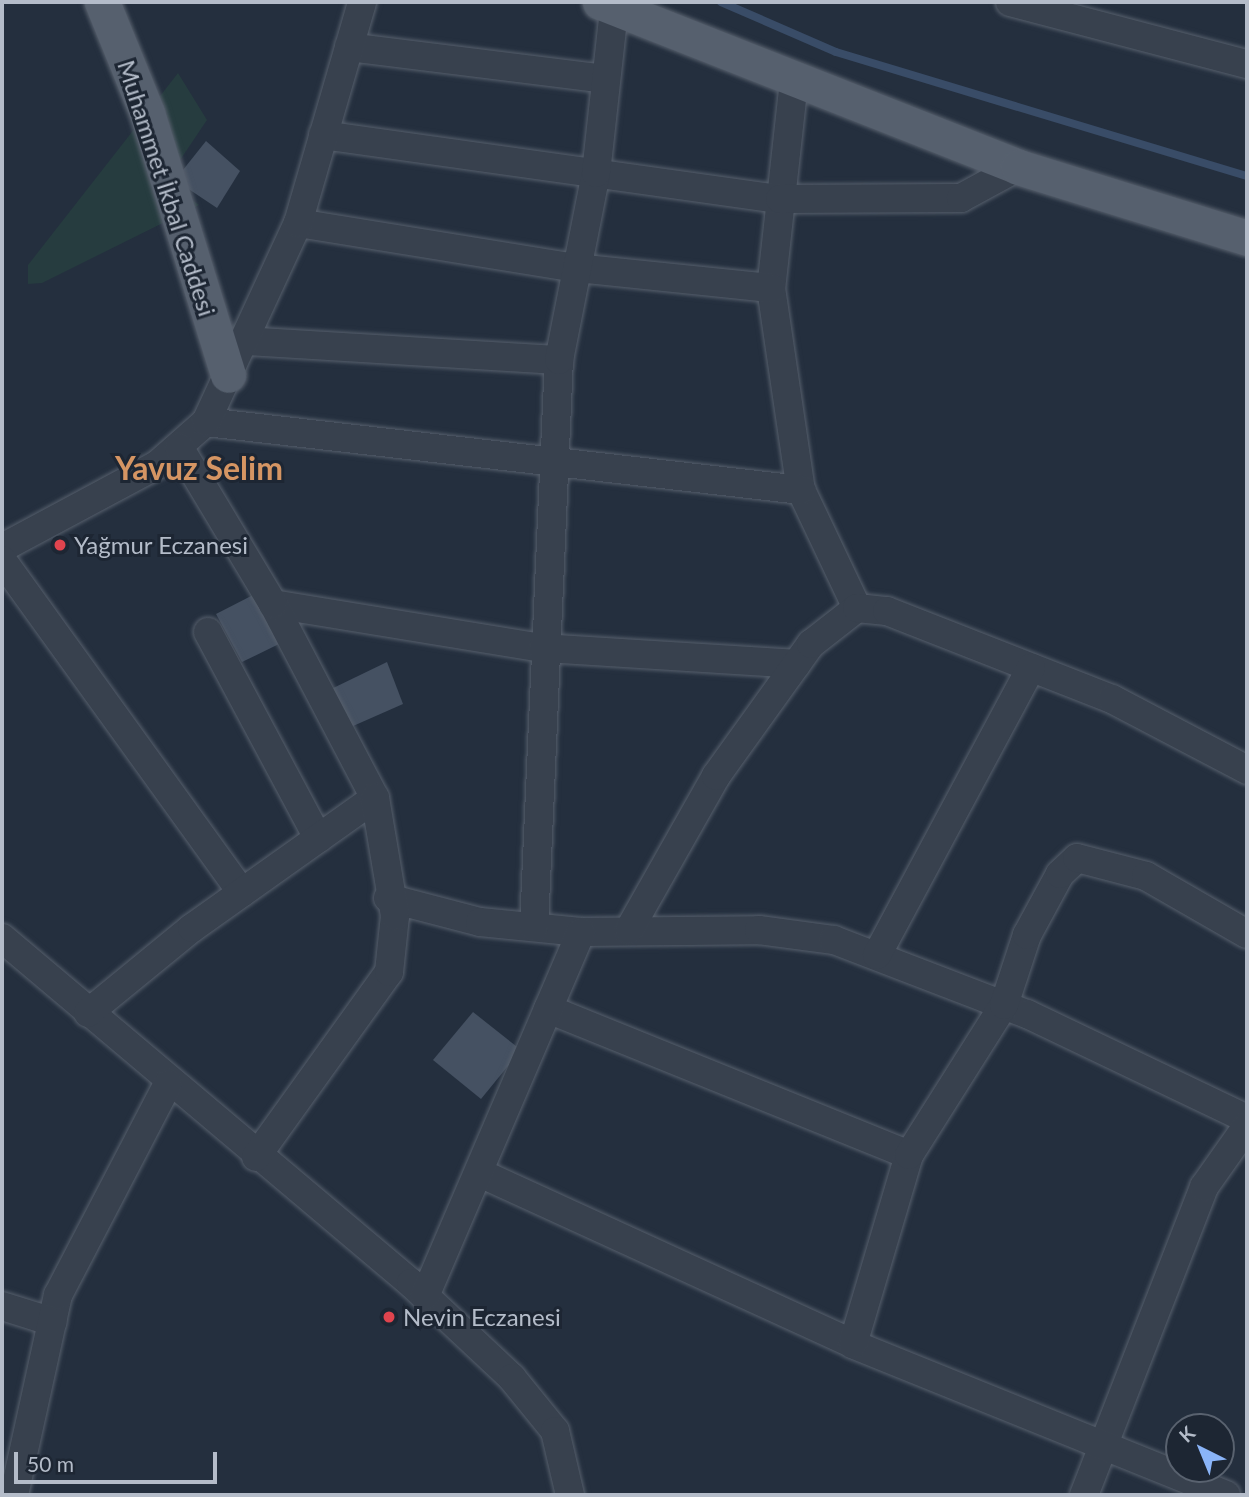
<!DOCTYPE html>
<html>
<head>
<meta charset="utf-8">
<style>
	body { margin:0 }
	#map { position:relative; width:1249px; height:1497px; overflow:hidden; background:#242f3e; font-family:Lato,sans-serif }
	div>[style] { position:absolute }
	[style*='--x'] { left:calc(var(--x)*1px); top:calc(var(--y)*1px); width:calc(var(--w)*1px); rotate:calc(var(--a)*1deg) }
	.green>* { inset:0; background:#263c3f }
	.stream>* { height:8px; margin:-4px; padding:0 4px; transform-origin:4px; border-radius:4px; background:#394c67 }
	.building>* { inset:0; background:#455162 }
	.roads { filter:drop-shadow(0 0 2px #565f6c) drop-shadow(0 0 2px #565f6c) }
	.minor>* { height:28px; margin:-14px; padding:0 14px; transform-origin:14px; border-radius:14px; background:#38414e }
	.major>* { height:35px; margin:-17.5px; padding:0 17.5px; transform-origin:17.5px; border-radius:17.5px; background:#56606e }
	.dots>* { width:19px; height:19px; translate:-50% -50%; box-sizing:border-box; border:4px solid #1d2633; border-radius:50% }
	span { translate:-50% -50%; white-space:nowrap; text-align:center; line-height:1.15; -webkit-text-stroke:6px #1d2633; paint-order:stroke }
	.street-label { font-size:24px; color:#b4bcc9 }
	.poi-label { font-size:24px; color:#b4bcc9 }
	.left { translate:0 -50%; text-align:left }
	.district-label { font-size:32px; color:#d59563; font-weight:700 }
	.frame { position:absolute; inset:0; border:4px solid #b4bcc9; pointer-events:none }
	.north { position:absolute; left:1165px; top:1413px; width:70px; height:70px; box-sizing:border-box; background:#1d2633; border:2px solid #59626f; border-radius:50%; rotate:317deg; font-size:19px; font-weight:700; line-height:28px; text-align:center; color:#b4bcc9 }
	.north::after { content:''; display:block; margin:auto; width:24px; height:32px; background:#8ab4f8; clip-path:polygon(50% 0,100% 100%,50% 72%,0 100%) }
	.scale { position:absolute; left:14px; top:1452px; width:203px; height:32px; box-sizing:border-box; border:4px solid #b4bcc9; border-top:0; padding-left:9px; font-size:21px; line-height:24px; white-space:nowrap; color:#b4bcc9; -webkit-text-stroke:5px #1d2633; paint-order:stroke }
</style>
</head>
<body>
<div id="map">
	<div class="green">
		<div style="clip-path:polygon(178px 73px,207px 120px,166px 181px,199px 205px,42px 283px,28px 284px,28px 265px)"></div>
	</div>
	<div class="stream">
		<div style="--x:721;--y:2;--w:125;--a:23.5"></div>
		<div style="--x:836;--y:52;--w:429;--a:16.8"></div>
	</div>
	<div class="building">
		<div style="clip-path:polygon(206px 141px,240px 171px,217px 208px,175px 180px)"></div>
		<div style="clip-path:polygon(255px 594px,279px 644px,242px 662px,216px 614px)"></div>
		<div style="clip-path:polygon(387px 662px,403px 704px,344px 730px,327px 691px)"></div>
		<div style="clip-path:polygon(473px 1012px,521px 1050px,481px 1099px,433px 1060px)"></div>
	</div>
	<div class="roads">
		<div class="minor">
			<div style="--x:1010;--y:2;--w:245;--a:14.7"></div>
			<div style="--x:349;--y:47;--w:258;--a:7.1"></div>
			<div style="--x:794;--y:81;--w:208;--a:96.3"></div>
			<div style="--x:771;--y:288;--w:204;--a:81.6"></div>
			<div style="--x:801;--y:490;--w:131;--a:64.6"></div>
			<div style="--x:323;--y:135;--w:461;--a:8"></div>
			<div style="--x:780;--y:199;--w:181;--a:-0.3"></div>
			<div style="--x:961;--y:198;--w:65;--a:-28.5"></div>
			<div style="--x:298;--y:223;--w:283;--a:9.2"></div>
			<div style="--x:577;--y:268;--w:195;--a:5.9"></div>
			<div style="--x:245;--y:341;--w:315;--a:3.5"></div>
			<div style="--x:206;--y:422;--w:599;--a:6.52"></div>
			<div style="--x:2;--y:548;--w:176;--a:-28.2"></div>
			<div style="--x:157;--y:465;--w:65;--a:-41.3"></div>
			<div style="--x:206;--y:422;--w:219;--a:-65.2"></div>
			<div style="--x:298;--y:223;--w:230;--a:-73.8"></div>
			<div style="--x:2;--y:560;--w:410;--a:54.2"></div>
			<div style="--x:273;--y:604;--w:274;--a:9.3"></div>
			<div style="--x:543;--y:648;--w:254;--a:3.6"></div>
			<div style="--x:208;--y:632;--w:234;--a:61.9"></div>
			<div style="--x:388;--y:898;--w:95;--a:14.6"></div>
			<div style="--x:480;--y:922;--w:101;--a:5.7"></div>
			<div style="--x:581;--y:932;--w:178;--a:-0.6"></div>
			<div style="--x:759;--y:930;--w:76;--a:7.6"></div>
			<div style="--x:834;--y:940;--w:207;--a:21"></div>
			<div style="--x:1027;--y:1014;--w:244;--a:25.5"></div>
			<div style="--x:534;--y:927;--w:568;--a:-87.48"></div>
			<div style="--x:559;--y:360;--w:191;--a:-78.8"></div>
			<div style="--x:596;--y:173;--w:164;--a:-83.7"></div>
			<div style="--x:629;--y:930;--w:177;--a:-60.5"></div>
			<div style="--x:716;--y:776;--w:163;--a:-54.3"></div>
			<div style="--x:811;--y:644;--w:58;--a:-38"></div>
			<div style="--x:857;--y:608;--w:30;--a:6"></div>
			<div style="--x:887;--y:611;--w:242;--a:21.4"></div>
			<div style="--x:1112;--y:699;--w:153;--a:27.7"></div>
			<div style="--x:2;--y:938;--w:535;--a:40.15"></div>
			<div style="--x:411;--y:1283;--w:139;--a:43.2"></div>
			<div style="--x:512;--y:1378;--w:68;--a:50.9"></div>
			<div style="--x:555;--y:1431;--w:66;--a:76.8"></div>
			<div style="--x:877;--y:955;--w:326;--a:-61.8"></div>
			<div style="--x:548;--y:1009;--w:389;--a:22"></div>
			<div style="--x:88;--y:1013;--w:134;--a:-39.3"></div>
			<div style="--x:192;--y:928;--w:224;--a:-35.4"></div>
			<div style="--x:375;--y:798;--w:219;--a:-117.7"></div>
			<div style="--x:273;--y:604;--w:183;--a:-120.9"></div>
			<div style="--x:256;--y:1157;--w:228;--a:-54.3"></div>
			<div style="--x:389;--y:972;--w:56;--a:-83.9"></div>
			<div style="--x:395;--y:916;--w:120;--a:-99.6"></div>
			<div style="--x:480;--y:1173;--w:410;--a:24.6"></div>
			<div style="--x:425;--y:1296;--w:396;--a:-66.8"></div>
			<div style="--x:2;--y:1306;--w:53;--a:17.4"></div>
			<div style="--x:14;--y:1495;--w:205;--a:-77.6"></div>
			<div style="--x:58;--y:1295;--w:238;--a:-62.5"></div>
			<div style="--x:1084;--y:1495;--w:331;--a:-68.7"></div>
			<div style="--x:1204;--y:1187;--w:75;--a:-54.8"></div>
			<div style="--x:1226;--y:1495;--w:402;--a:-158"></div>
			<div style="--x:853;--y:1344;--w:197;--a:-73.5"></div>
			<div style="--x:909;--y:1155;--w:178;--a:-57.7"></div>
			<div style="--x:1004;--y:1005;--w:74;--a:-71.8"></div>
			<div style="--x:1027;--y:935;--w:69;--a:-61.6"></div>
			<div style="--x:1060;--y:874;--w:23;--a:-43"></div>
			<div style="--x:1077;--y:858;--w:71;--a:14.6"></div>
			<div style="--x:1146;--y:876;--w:116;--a:29.9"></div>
		</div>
		<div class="major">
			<div style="--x:102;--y:2;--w:120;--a:67.9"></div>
			<div style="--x:147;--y:113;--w:274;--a:72.8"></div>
			<div style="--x:600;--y:2;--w:449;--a:21.5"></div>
			<div style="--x:1018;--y:167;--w:240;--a:17.2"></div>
		</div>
	</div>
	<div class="dots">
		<div style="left:60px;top:545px;background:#e0444e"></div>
		<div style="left:389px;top:1317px;background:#e0444e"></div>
	</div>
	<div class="street-label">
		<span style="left:167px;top:188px;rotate:72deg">Muhammet İkbal Caddesi</span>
	</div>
	<div class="poi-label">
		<span class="left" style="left:74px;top:545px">Yağmur Eczanesi</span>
		<span class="left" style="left:403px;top:1317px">Nevin Eczanesi</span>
	</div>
	<div class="district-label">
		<span style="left:199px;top:468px">Yavuz Selim</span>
	</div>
	<div class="frame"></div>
	<div class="north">K</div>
	<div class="scale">50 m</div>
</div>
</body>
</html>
